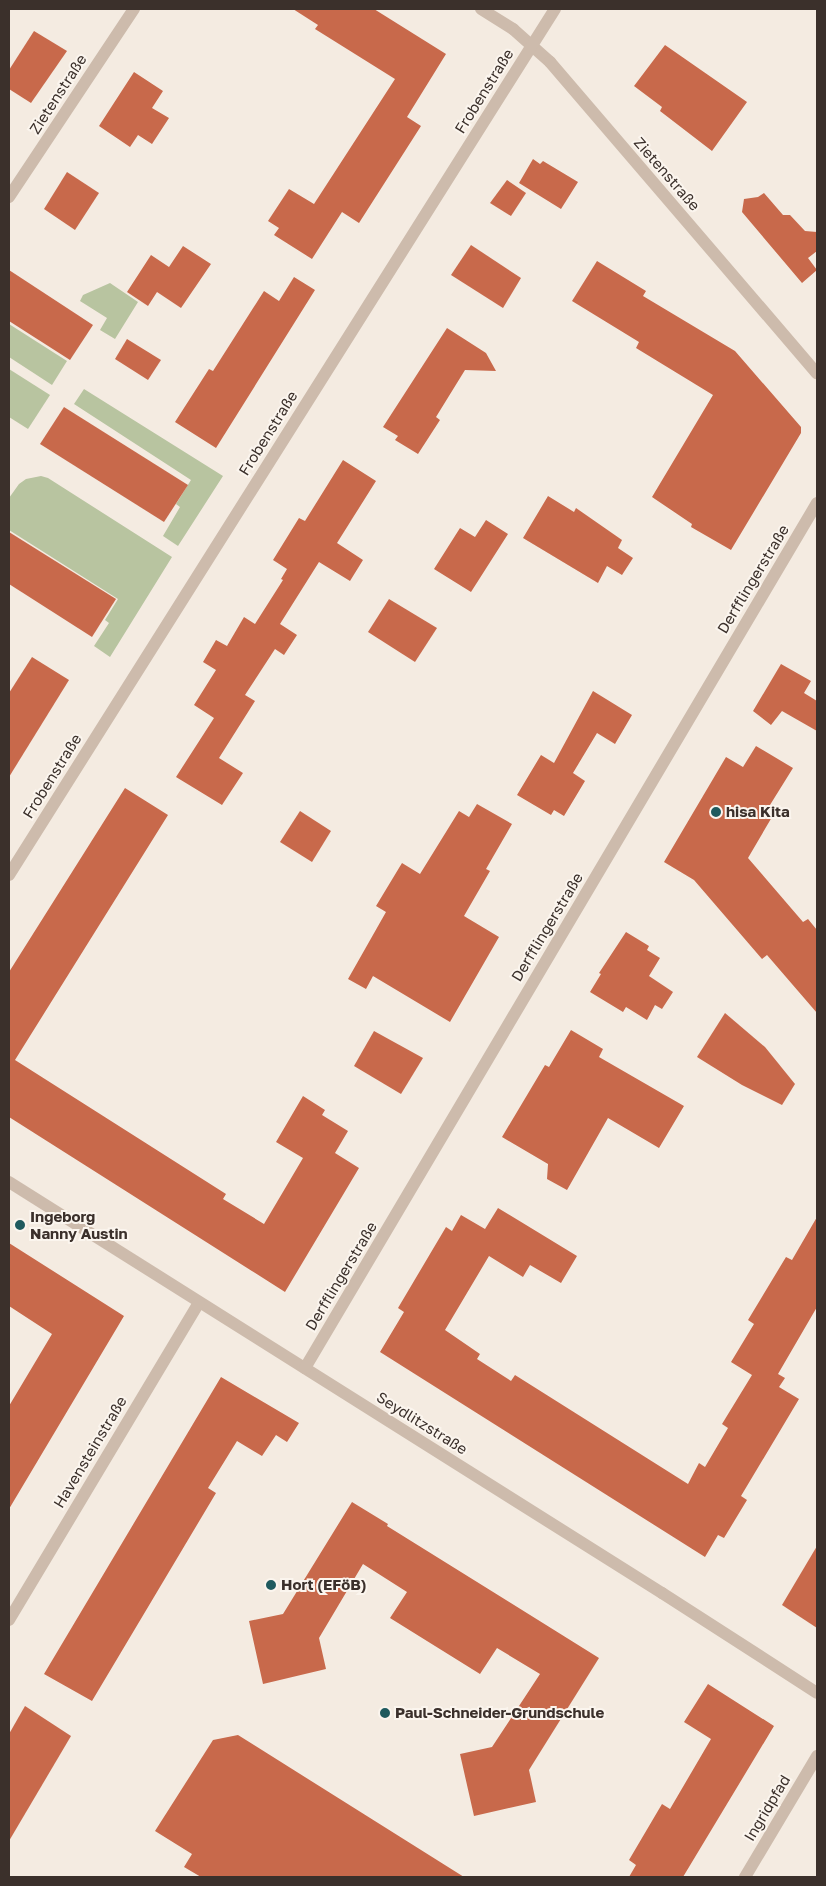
<!DOCTYPE html>
<html>
<head>
<meta charset="utf-8">
<style>
	body { margin:0 }
	#map { position:relative; width:826px; height:1886px; overflow:hidden; background:#f4ebe1; font-family:"Golos Text",sans-serif }
	div>[style] { position:absolute }
	[style*='--x'] { left:calc(var(--x)*1px); top:calc(var(--y)*1px); width:calc(var(--w)*1px); rotate:calc(var(--a)*1deg) }
	.green>* { inset:0; background:#b8c4a0 }
	.building>* { inset:0; background:#c8694b }
	.minor>* { height:12px; margin:-6px; padding:0 6px; transform-origin:6px; border-radius:6px; background:#cdbbac }
	.dots>* { width:14px; height:14px; translate:-50% -50%; box-sizing:border-box; border:2px solid #fbf5ee; border-radius:50% }
	span { translate:-50% -50%; white-space:nowrap; text-align:center; line-height:1.15; -webkit-text-stroke:4px #fbf5ee; paint-order:stroke }
	.street-label { font-size:15px; color:#3b302b }
	.poi-label { font-size:15px; color:#3b302b; font-weight:700 }
	.left { translate:0 -50%; text-align:left }
	.frame { position:absolute; inset:0; border:10px solid #3b302b; pointer-events:none }
</style>
</head>
<body>
<div id="map">
	<div class="green">
		<div style="clip-path:polygon(110px 283px,138px 302px,115px 339px,100px 330px,107px 318px,80px 301px,83px 295px)"></div>
		<div style="clip-path:polygon(9px 324px,67px 361px,52px 385px,9px 357px)"></div>
		<div style="clip-path:polygon(9px 369px,50px 395px,28px 429px,9px 417px)"></div>
		<div style="clip-path:polygon(84px 389px,223px 476px,178px 546px,163px 536px,180px 507px,176px 504px,191px 480px,74px 404px)"></div>
		<div style="clip-path:polygon(41px 476px,48px 478px,172px 557px,110px 657px,94px 646px,109px 623px,105px 620px,118px 599px,9px 530px,9px 498px,19px 484px,26px 479px)"></div>
	</div>
	<div class="building">
		<div style="clip-path:polygon(293px 9px,374px 9px,446px 54px,407px 117px,421px 126px,359px 223px,342px 212px,312px 259px,274px 235px,279px 228px,268px 221px,289px 189px,314px 204px,395px 79px,315px 29px,318px 25px)"></div>
		<div style="clip-path:polygon(34px 31px,67px 51px,31px 103px,9px 89px,9px 70px)"></div>
		<div style="clip-path:polygon(665px 45px,747px 102px,712px 151px,660px 111px,662px 107px,634px 86px)"></div>
		<div style="clip-path:polygon(134px 72px,163px 91px,152px 108px,169px 118px,152px 144px,138px 135px,130px 147px,99px 126px)"></div>
		<div style="clip-path:polygon(533px 159px,540px 164px,543px 161px,578px 182px,561px 209px,519px 183px)"></div>
		<div style="clip-path:polygon(67px 172px,99px 193px,75px 230px,44px 209px)"></div>
		<div style="clip-path:polygon(507px 180px,526px 193px,511px 216px,490px 203px)"></div>
		<div style="clip-path:polygon(764px 193px,783px 215px,790px 215px,805px 231px,817px 232px,817px 251px,808px 258px,817px 270px,802px 283px,742px 212px,744px 199px,758px 197px)"></div>
		<div style="clip-path:polygon(471px 245px,521px 278px,503px 308px,451px 275px)"></div>
		<div style="clip-path:polygon(183px 246px,211px 264px,181px 308px,157px 292px,148px 306px,127px 292px,151px 255px,169px 267px)"></div>
		<div style="clip-path:polygon(597px 261px,646px 291px,643px 296px,735px 351px,801px 427px,801px 433px,731px 550px,691px 527px,692px 524px,652px 497px,713px 395px,636px 348px,639px 342px,572px 301px)"></div>
		<div style="clip-path:polygon(9px 270px,93px 325px,70px 360px,9px 321px)"></div>
		<div style="clip-path:polygon(294px 277px,315px 290px,216px 448px,175px 422px,209px 369px,213px 371px,264px 291px,279px 301px)"></div>
		<div style="clip-path:polygon(447px 328px,486px 353px,496px 371px,465px 370px,436px 417px,440px 420px,418px 454px,395px 440px,398px 436px,383px 427px)"></div>
		<div style="clip-path:polygon(127px 339px,161px 360px,148px 380px,115px 359px)"></div>
		<div style="clip-path:polygon(64px 407px,188px 485px,164px 522px,40px 444px)"></div>
		<div style="clip-path:polygon(343px 460px,376px 481px,337px 543px,363px 560px,350px 581px,319px 562px,280px 624px,297px 635px,284px 655px,275px 649px,245px 695px,255px 701px,219px 758px,243px 773px,222px 805px,176px 777px,214px 718px,194px 705px,216px 670px,203px 662px,216px 640px,227px 646px,244px 617px,255px 624px,283px 580px,281px 579px,287px 569px,273px 560px,299px 518px,305px 521px)"></div>
		<div style="clip-path:polygon(548px 496px,574px 512px,576px 508px,622px 540px,618px 548px,633px 558px,622px 575px,607px 566px,598px 583px,523px 538px)"></div>
		<div style="clip-path:polygon(486px 520px,508px 534px,471px 592px,434px 569px,460px 528px,475px 537px)"></div>
		<div style="clip-path:polygon(9px 532px,116px 599px,92px 637px,9px 584px)"></div>
		<div style="clip-path:polygon(389px 599px,437px 628px,415px 662px,368px 632px)"></div>
		<div style="clip-path:polygon(32px 657px,69px 680px,9px 777px,9px 693px)"></div>
		<div style="clip-path:polygon(781px 664px,811px 681px,804px 693px,817px 701px,817px 731px,782px 711px,771px 725px,753px 711px)"></div>
		<div style="clip-path:polygon(593px 691px,632px 715px,615px 744px,597px 733px,573px 773px,585px 781px,564px 816px,554px 810px,551px 815px,517px 795px,541px 755px,554px 763px)"></div>
		<div style="clip-path:polygon(756px 746px,793px 768px,765px 813px,772px 817px,748px 858px,803px 922px,808px 919px,817px 930px,817px 1013px,767px 955px,762px 959px,694px 880px,664px 862px,726px 757px,743px 767px)"></div>
		<div style="clip-path:polygon(125px 788px,168px 815px,15px 1060px,226px 1194px,223px 1199px,264px 1224px,303px 1158px,276px 1142px,303px 1096px,325px 1110px,322px 1115px,348px 1131px,335px 1153px,359px 1168px,285px 1292px,9px 1117px,9px 972px)"></div>
		<div style="clip-path:polygon(477px 804px,512px 824px,486px 869px,490px 871px,464px 916px,499px 937px,450px 1022px,373px 976px,366px 989px,348px 979px,386px 912px,376px 906px,402px 863px,420px 874px,459px 811px,469px 817px)"></div>
		<div style="clip-path:polygon(300px 811px,331px 831px,312px 862px,280px 842px)"></div>
		<div style="clip-path:polygon(626px 932px,649px 946px,647px 950px,660px 958px,649px 976px,673px 992px,662px 1009px,655px 1005px,647px 1020px,626px 1007px,623px 1012px,590px 992px,601px 974px,599px 973px)"></div>
		<div style="clip-path:polygon(725px 1013px,765px 1047px,795px 1084px,782px 1105px,742px 1085px,697px 1057px)"></div>
		<div style="clip-path:polygon(571px 1030px,603px 1049px,599px 1057px,684px 1106px,659px 1148px,608px 1118px,567px 1190px,547px 1179px,548px 1164px,502px 1137px,545px 1065px,549px 1067px)"></div>
		<div style="clip-path:polygon(374px 1031px,423px 1058px,401px 1094px,354px 1066px)"></div>
		<div style="clip-path:polygon(498px 1208px,577px 1256px,561px 1283px,530px 1265px,523px 1277px,489px 1256px,445px 1330px,480px 1354px,477px 1359px,511px 1381px,515px 1375px,688px 1484px,699px 1463px,705px 1467px,728px 1428px,722px 1424px,752px 1375px,731px 1362px,754px 1324px,748px 1320px,786px 1257px,792px 1260px,817px 1217px,817px 1307px,778px 1374px,785px 1378px,779px 1387px,799px 1399px,741px 1496px,747px 1500px,724px 1538px,718px 1535px,705px 1557px,380px 1352px,404px 1312px,398px 1308px,446px 1227px,452px 1231px,461px 1215px,485px 1229px)"></div>
		<div style="clip-path:polygon(9px 1243px,124px 1316px,9px 1509px,9px 1406px,52px 1334px,9px 1306px)"></div>
		<div style="clip-path:polygon(221px 1377px,299px 1423px,287px 1442px,276px 1435px,262px 1456px,237px 1441px,208px 1488px,216px 1493px,92px 1701px,44px 1674px)"></div>
		<div style="clip-path:polygon(352px 1502px,388px 1524px,387px 1526px,599px 1658px,529px 1770px,536px 1802px,474px 1816px,460px 1754px,492px 1747px,540px 1674px,497px 1648px,480px 1674px,390px 1618px,407px 1592px,363px 1564px,319px 1638px,326px 1669px,263px 1684px,249px 1621px,283px 1614px)"></div>
		<div style="clip-path:polygon(817px 1546px,817px 1628px,782px 1605px)"></div>
		<div style="clip-path:polygon(708px 1684px,774px 1726px,683px 1877px,629px 1877px,636px 1865px,629px 1860px,662px 1804px,670px 1809px,711px 1739px,684px 1722px)"></div>
		<div style="clip-path:polygon(25px 1706px,71px 1736px,9px 1841px,9px 1734px)"></div>
		<div style="clip-path:polygon(238px 1735px,464px 1877px,201px 1877px,184px 1867px,192px 1854px,155px 1831px,213px 1740px)"></div>
	</div>
	<div class="minor">
		<div style="--x:481;--y:9;--w:38;--a:32"></div>
		<div style="--x:513;--y:29;--w:50;--a:41.7"></div>
		<div style="--x:550;--y:62;--w:410;--a:49.4"></div>
		<div style="--x:9;--y:197;--w:226;--a:-56.4"></div>
		<div style="--x:9;--y:875;--w:1024;--a:-57.77"></div>
		<div style="--x:9;--y:1182;--w:772;--a:32.19"></div>
		<div style="--x:662;--y:1593;--w:184;--a:32.8"></div>
		<div style="--x:305;--y:1368;--w:1005;--a:-59.38"></div>
		<div style="--x:9;--y:1620;--w:370;--a:-59.1"></div>
		<div style="--x:745;--y:1877;--w:141;--a:-59.2"></div>
	</div>
	<div class="dots">
		<div style="left:716px;top:812px;background:#1f5a5e"></div>
		<div style="left:20px;top:1225px;background:#1f5a5e"></div>
		<div style="left:271px;top:1585px;background:#1f5a5e"></div>
		<div style="left:385px;top:1713px;background:#1f5a5e"></div>
	</div>
	<div class="street-label">
		<span style="left:484px;top:91px;rotate:-58deg">Frobenstraße</span>
		<span style="left:58px;top:94px;rotate:-57deg">Zietenstraße</span>
		<span style="left:667px;top:174px;rotate:49deg">Zietenstraße</span>
		<span style="left:268px;top:433px;rotate:-58deg">Frobenstraße</span>
		<span style="left:753px;top:579px;rotate:-59deg">Derfflingerstraße</span>
		<span style="left:52px;top:776px;rotate:-58deg">Frobenstraße</span>
		<span style="left:547px;top:927px;rotate:-59deg">Derfflingerstraße</span>
		<span style="left:341px;top:1276px;rotate:-59deg">Derfflingerstraße</span>
		<span style="left:422px;top:1423px;rotate:32deg">Seydlitzstraße</span>
		<span style="left:90px;top:1452px;rotate:-59deg">Havensteinstraße</span>
		<span style="left:767px;top:1808px;rotate:-59deg">Ingridpfad</span>
	</div>
	<div class="poi-label">
		<span class="left" style="left:726px;top:812px">hisa Kita</span>
		<span class="left" style="left:30px;top:1225px">Ingeborg<br>Nanny Austin</span>
		<span class="left" style="left:281px;top:1585px">Hort (EFöB)</span>
		<span class="left" style="left:395px;top:1713px">Paul-Schneider-Grundschule</span>
	</div>
	<div class="frame"></div>
</div>
</body>
</html>
